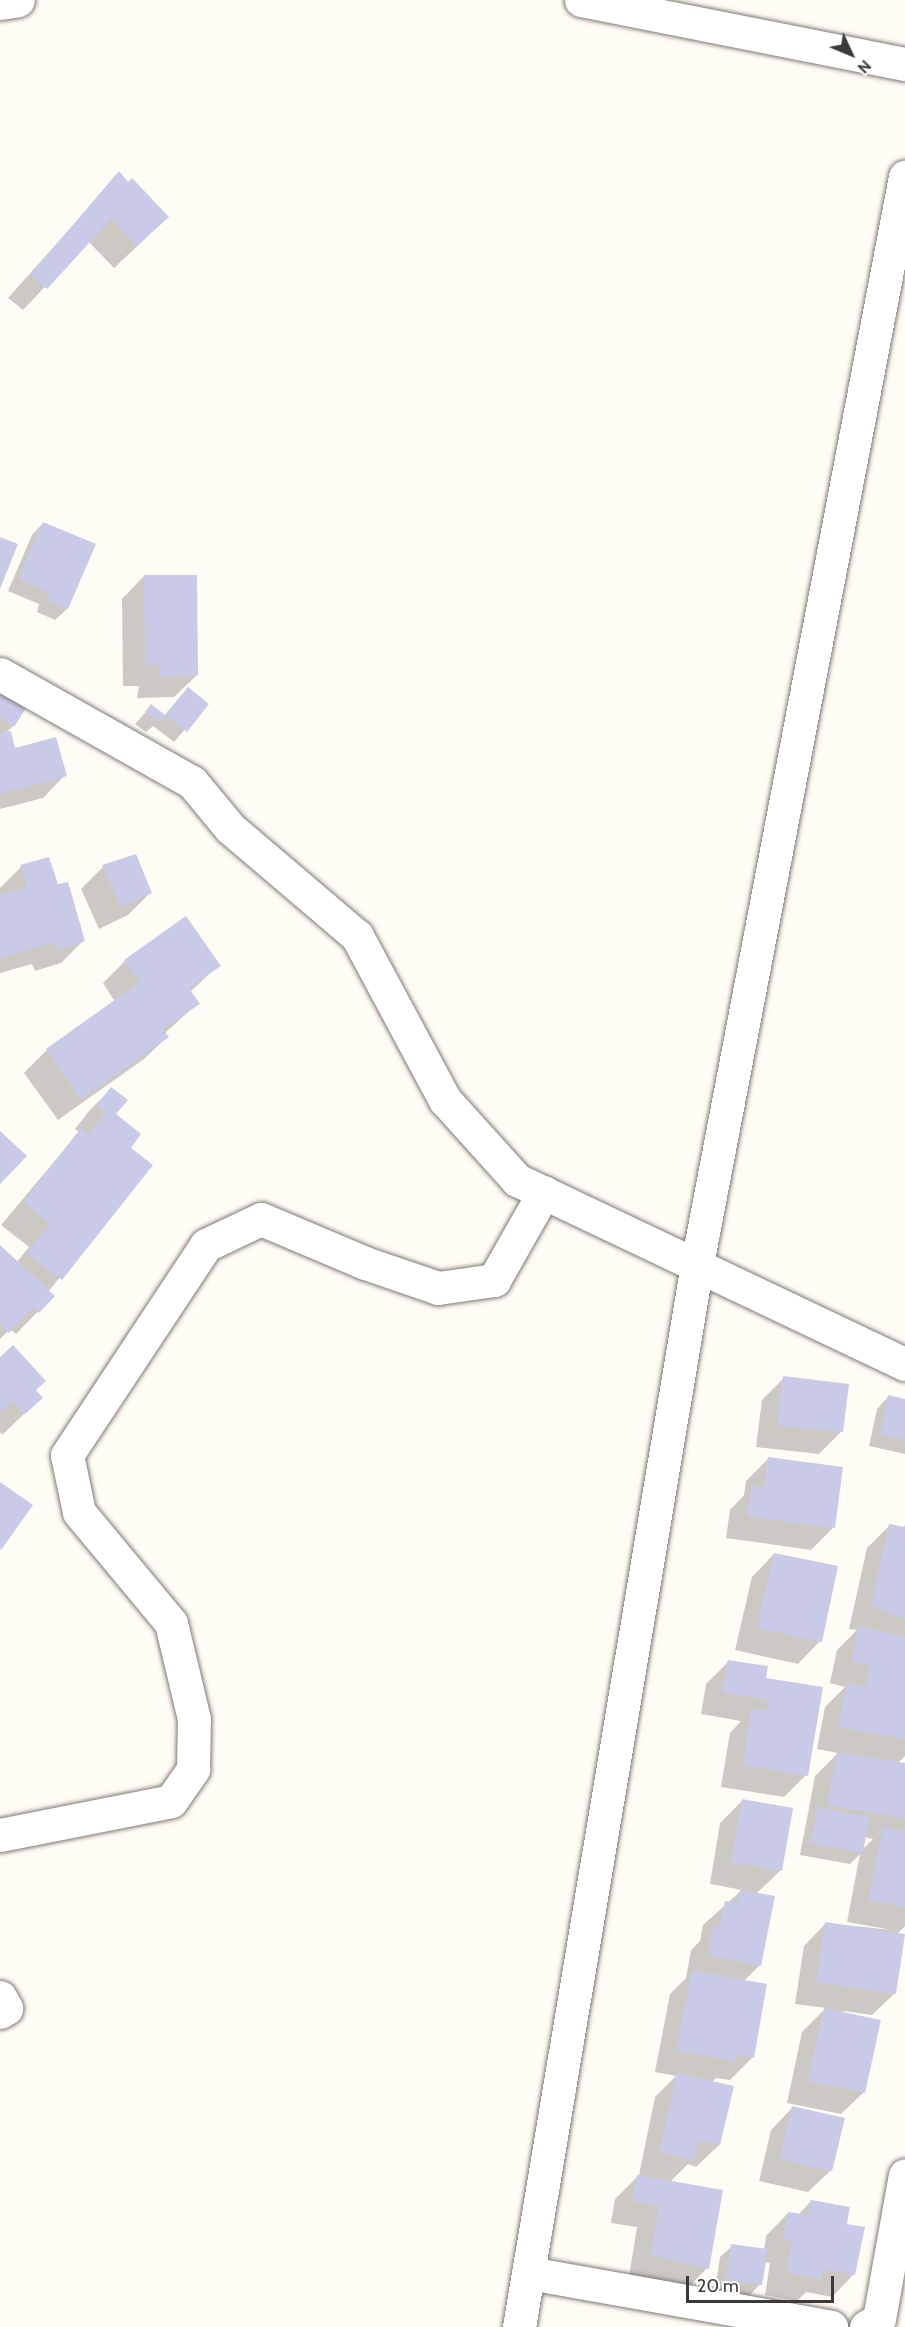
<!DOCTYPE html>
<html>
<head>
<meta charset="utf-8">
<style>
	body { margin:0 }
	#map { position:relative; width:905px; height:2327px; overflow:hidden; background:#fffbf5; font-family:Cabin,sans-serif }
	div>[style] { position:absolute }
	[style*='--x'] { left:calc(var(--x)*1px); top:calc(var(--y)*1px); width:calc(var(--w)*1px); rotate:calc(var(--a)*1deg) }
	.shadow>* { inset:0; background:#0003 }
	.building>* { inset:0; background:#c9cae7 }
	.roads { filter:drop-shadow(0 0 2px #7d7a75) drop-shadow(0 0 2px #7d7a75) }
	.street>* { height:33px; margin:-16.5px; padding:0 16.5px; transform-origin:16.5px; border-radius:16.5px; background:#fff }
	span { translate:-50% -50%; white-space:nowrap; text-align:center; line-height:1.15; -webkit-text-stroke:4.5px #fff; paint-order:stroke }
	.north { position:absolute; left:821px; top:24px; width:60px; height:60px; -webkit-text-stroke:4px #fff; paint-order:stroke; rotate:134deg; font-size:16px; font-weight:700; line-height:24px; text-align:center; color:#3b3a38 }
	.north::after { content:''; display:block; margin:auto; width:21px; height:27px; background:#3b3a38; clip-path:polygon(50% 0,100% 100%,50% 72%,0 100%) }
	.scale { position:absolute; left:686px; top:2276px; width:148px; height:27px; box-sizing:border-box; border:3px solid #3b3a38; border-top:0; padding-left:8px; font-size:18px; line-height:21px; white-space:nowrap; color:#3b3a38; -webkit-text-stroke:4px #fff; paint-order:stroke }
</style>
</head>
<body>
<div id="map">
	<div class="shadow">
		<div style="clip-path:polygon(119px 174px,145px 239px,114px 268px,88px 241px,23px 310px,8px 298px)"></div>
		<div style="clip-path:polygon(43px 523px,94px 545px,67px 609px,55px 620px,37px 612px,39px 604px,8px 591px,32px 535px)"></div>
		<div style="clip-path:polygon(144px 576px,197px 675px,174px 697px,137px 698px,139px 686px,123px 686px,122px 599px)"></div>
		<div style="clip-path:polygon(188px 689px,207px 704px,174px 742px,153px 726px,146px 732px,135px 724px,151px 706px,164px 716px)"></div>
		<div style="clip-path:polygon(0 693px,13px 726px,5px 734px,14px 750px,65px 775px,43px 798px,0 809px)"></div>
		<div style="clip-path:polygon(21px 867px,57px 885px,84px 940px,61px 963px,35px 971px,32px 964px,0 973px,0 888px)"></div>
		<div style="clip-path:polygon(103px 867px,151px 892px,128px 915px,99px 929px,81px 889px)"></div>
		<div style="clip-path:polygon(125px 961px,219px 965px,190px 992px,198px 1003px,164px 1034px,167px 1037px,144px 1059px,58px 1120px,24px 1073px,47px 1050px,115px 1002px,103px 983px)"></div>
		<div style="clip-path:polygon(111px 1089px,114px 1115px,129px 1148px,151px 1165px,48px 1292px,53px 1296px,16px 1334px,10px 1329px,0 1339px,0 1247px,17px 1262px,29px 1247px,1px 1225px,79px 1132px,75px 1129px,89px 1111px)"></div>
		<div style="clip-path:polygon(0 1359px,41px 1398px,2px 1435px,0 1432px)"></div>
		<div style="clip-path:polygon(784px 1378px,841px 1432px,819px 1454px,756px 1447px,762px 1400px)"></div>
		<div style="clip-path:polygon(888px 1397px,905px 1401px,905px 1454px,869px 1446px,877px 1409px)"></div>
		<div style="clip-path:polygon(769px 1458px,833px 1528px,811px 1550px,726px 1538px,730px 1510px,744px 1495px,746px 1481px)"></div>
		<div style="clip-path:polygon(evenodd,905px 1524px,905px 1756px,897px 1764px,905px 1765px,905px 1926px,897px 1934px,895px 1993px,872px 2015px,843px 2011px,864px 2092px,841px 2114px,787px 2103px,802px 2032px,826px 2008px,795px 2004px,804px 1946px,826px 1923px,892px 1930px,847px 1922px,860px 1854px,850px 1864px,800px 1855px,815px 1776px,838px 1753px,817px 1749px,825px 1707px,845px 1687px,830px 1683px,837px 1650px,857px 1630px,849px 1629px,867px 1548px,890px 1525px,904px 1528px,905px 1524px,864px 1837px,873px 1839px,862px 1850px,864px 1837px)"></div>
		<div style="clip-path:polygon(774px 1554px,820px 1641px,798px 1664px,735px 1650px,752px 1577px)"></div>
		<div style="clip-path:polygon(728px 1662px,764px 1679px,806px 1775px,784px 1797px,721px 1787px,730px 1733px,741px 1721px,701px 1714px,706px 1684px)"></div>
		<div style="clip-path:polygon(742px 1801px,781px 1870px,756px 1894px,760px 1965px,744px 1981px,766px 1985px,752px 2058px,730px 2080px,716px 2078px,711px 2083px,719px 2145px,696px 2167px,688px 2164px,670px 2182px,707px 2268px,685px 2291px,629px 2277px,637px 2227px,611px 2223px,615px 2199px,639px 2175px,655px 2097px,676px 2076px,655px 2072px,670px 1994px,686px 1978px,691px 1950px,700px 1941px,703px 1925px,742px 1890px,710px 1884px,720px 1823px)"></div>
		<div style="clip-path:polygon(793px 2107px,831px 2170px,808px 2192px,759px 2181px,771px 2130px)"></div>
		<div style="clip-path:polygon(811px 2201px,854px 2274px,832px 2297px,806px 2292px,797px 2301px,765px 2295px,770px 2263px,764px 2262px,760px 2284px,749px 2296px,715px 2290px,720px 2257px,732px 2246px,764px 2250px,766px 2236px,788px 2213px,798px 2215px)"></div>
	</div>
	<div class="building">
		<div style="clip-path:polygon(119px 171px,128px 182px,132px 178px,169px 217px,137px 246px,111px 219px,47px 289px,30px 275px)"></div>
		<div style="clip-path:polygon(43px 522px,96px 544px,68px 609px,47px 600px,50px 593px,18px 579px)"></div>
		<div style="clip-path:polygon(0 537px,18px 544px,0 589px)"></div>
		<div style="clip-path:polygon(144px 575px,197px 575px,198px 675px,159px 677px,160px 665px,145px 665px)"></div>
		<div style="clip-path:polygon(188px 687px,209px 704px,187px 732px,165px 715px)"></div>
		<div style="clip-path:polygon(0 691px,26px 708px,14px 727px,0 717px)"></div>
		<div style="clip-path:polygon(151px 704px,165px 715px,159px 722px,145px 712px)"></div>
		<div style="clip-path:polygon(11px 731px,15px 748px,56px 737px,67px 776px,0 794px,0 734px)"></div>
		<div style="clip-path:polygon(136px 854px,152px 893px,121px 907px,102px 865px)"></div>
		<div style="clip-path:polygon(49px 857px,58px 884px,68px 882px,85px 941px,57px 950px,54px 942px,0 958px,0 889px,2px 895px,27px 887px,20px 865px)"></div>
		<div style="clip-path:polygon(186px 916px,221px 966px,189px 988px,200px 1004px,163px 1029px,169px 1037px,81px 1099px,46px 1049px,140px 982px,124px 960px)"></div>
		<div style="clip-path:polygon(111px 1087px,128px 1100px,116px 1114px,141px 1134px,131px 1148px,153px 1165px,62px 1280px,27px 1253px,50px 1224px,23px 1202px,81px 1128px,88px 1134px,105px 1113px,96px 1106px)"></div>
		<div style="clip-path:polygon(0 1131px,27px 1156px,0 1184px)"></div>
		<div style="clip-path:polygon(0 1245px,55px 1296px,39px 1313px,33px 1307px,9px 1333px,0 1324px)"></div>
		<div style="clip-path:polygon(13px 1345px,46px 1381px,36px 1390px,43px 1398px,25px 1414px,13px 1401px,0 1412px,0 1357px)"></div>
		<div style="clip-path:polygon(783px 1376px,849px 1384px,843px 1432px,777px 1425px)"></div>
		<div style="clip-path:polygon(888px 1395px,905px 1399px,905px 1440px,880px 1434px)"></div>
		<div style="clip-path:polygon(768px 1457px,843px 1467px,835px 1528px,747px 1516px,752px 1486px,764px 1488px)"></div>
		<div style="clip-path:polygon(0 1482px,33px 1505px,1px 1550px,0 1548px)"></div>
		<div style="clip-path:polygon(889px 1524px,905px 1527px,905px 1619px,871px 1606px)"></div>
		<div style="clip-path:polygon(774px 1553px,838px 1566px,822px 1642px,757px 1628px)"></div>
		<div style="clip-path:polygon(859px 1626px,905px 1637px,905px 1739px,838px 1727px,847px 1683px,865px 1687px,870px 1666px,851px 1661px)"></div>
		<div style="clip-path:polygon(728px 1660px,768px 1666px,766px 1678px,823px 1687px,808px 1776px,743px 1765px,751px 1709px,766px 1711px,768px 1700px,722px 1692px)"></div>
		<div style="clip-path:polygon(837px 1752px,905px 1763px,905px 1818px,827px 1805px)"></div>
		<div style="clip-path:polygon(742px 1799px,793px 1808px,782px 1871px,731px 1862px)"></div>
		<div style="clip-path:polygon(817px 1807px,869px 1817px,863px 1853px,811px 1843px)"></div>
		<div style="clip-path:polygon(883px 1827px,905px 1831px,905px 1907px,868px 1900px)"></div>
		<div style="clip-path:polygon(740px 1890px,775px 1896px,761px 1966px,708px 1955px,713px 1926px,720px 1927px,725px 1901px,737px 1903px)"></div>
		<div style="clip-path:polygon(825px 1922px,905px 1934px,896px 1994px,816px 1982px)"></div>
		<div style="clip-path:polygon(692px 1970px,767px 1984px,754px 2058px,736px 2055px,735px 2061px,676px 2050px)"></div>
		<div style="clip-path:polygon(824px 2008px,881px 2020px,865px 2093px,808px 2081px)"></div>
		<div style="clip-path:polygon(677px 2073px,734px 2086px,720px 2145px,699px 2139px,694px 2160px,659px 2152px)"></div>
		<div style="clip-path:polygon(792px 2106px,845px 2118px,832px 2171px,780px 2159px)"></div>
		<div style="clip-path:polygon(637px 2175px,723px 2190px,709px 2269px,651px 2255px,659px 2205px,632px 2201px)"></div>
		<div style="clip-path:polygon(811px 2200px,850px 2207px,847px 2224px,865px 2227px,855px 2275px,823px 2269px,821px 2279px,786px 2272px,792px 2241px,783px 2239px,788px 2212px,808px 2215px)"></div>
		<div style="clip-path:polygon(731px 2244px,768px 2249px,762px 2285px,726px 2279px)"></div>
	</div>
	<div class="roads">
		<div class="street">
			<div style="--x:581;--y:0;--w:330;--a:11.2"></div>
			<div style="--x:0;--y:3;--w:18;--a:-9"></div>
			<div style="--x:0;--y:674;--w:220;--a:29.4"></div>
			<div style="--x:192;--y:782;--w:60;--a:50.4"></div>
			<div style="--x:230;--y:828;--w:167;--a:40.4"></div>
			<div style="--x:357;--y:936;--w:186;--a:61.8"></div>
			<div style="--x:445;--y:1100;--w:108;--a:48"></div>
			<div style="--x:517;--y:1180;--w:429;--a:25.4"></div>
			<div style="--x:0;--y:1835;--w:174;--a:-11.2"></div>
			<div style="--x:171;--y:1801;--w:39;--a:-55"></div>
			<div style="--x:193;--y:1769;--w:50;--a:-88.9"></div>
			<div style="--x:194;--y:1719;--w:99;--a:-103.5"></div>
			<div style="--x:171;--y:1623;--w:144;--a:-129.7"></div>
			<div style="--x:79;--y:1512;--w:58;--a:-101.9"></div>
			<div style="--x:67;--y:1455;--w:252;--a:-56.5"></div>
			<div style="--x:206;--y:1245;--w:61;--a:-25.3"></div>
			<div style="--x:261;--y:1219;--w:113;--a:22.9"></div>
			<div style="--x:365;--y:1263;--w:77;--a:18.9"></div>
			<div style="--x:438;--y:1288;--w:57;--a:-8.1"></div>
			<div style="--x:494;--y:1280;--w:101;--a:-60.4"></div>
			<div style="--x:0;--y:1997;--w:13;--a:61"></div>
			<div style="--x:6;--y:2008;--w:7;--a:146"></div>
			<div style="--x:529;--y:2273;--w:307;--a:10.1"></div>
			<div style="--x:519;--y:2327;--w:1078;--a:-80.49"></div>
			<div style="--x:697;--y:1264;--w:1107;--a:-79.17"></div>
			<div style="--x:866;--y:2327;--w:15;--a:-32"></div>
			<div style="--x:879;--y:2319;--w:146;--a:-79.8"></div>
		</div>
	</div>
	<div class="north">N</div>
	<div class="scale">20 m</div>
</div>
</body>
</html>
